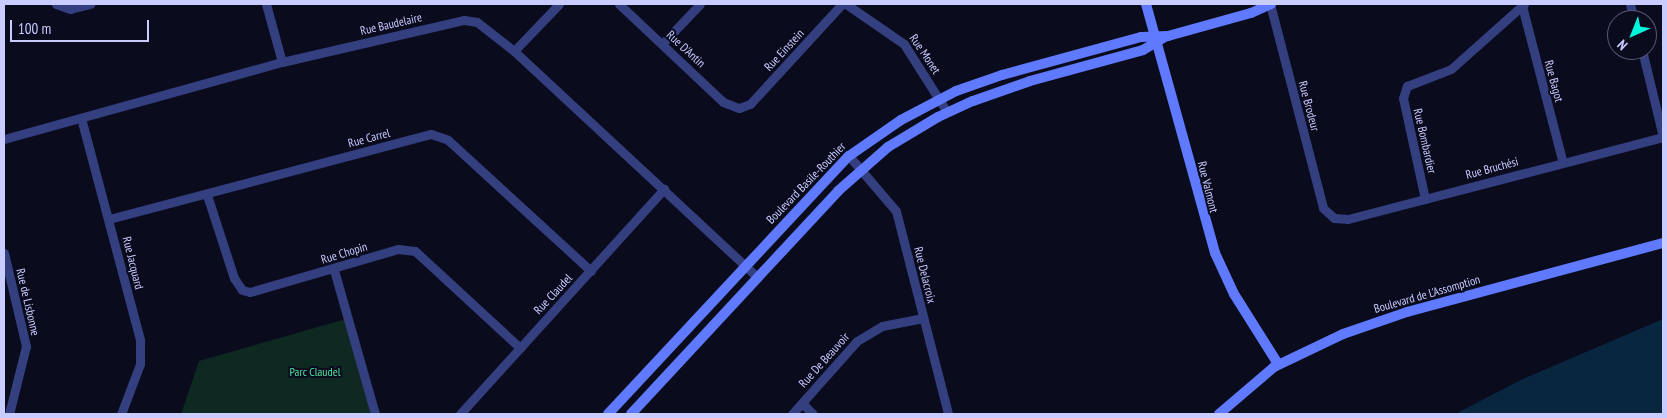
<!DOCTYPE html>
<html>
<head>
<meta charset="utf-8">
<style>
	body { margin:0 }
	#map { position:relative; width:1667px; height:418px; overflow:hidden; background:#0b0b1e; font-family:"PT Sans Narrow",sans-serif }
	div>[style] { position:absolute }
	[style*='--x'] { left:calc(var(--x)*1px); top:calc(var(--y)*1px); width:calc(var(--w)*1px); rotate:calc(var(--a)*1deg) }
	.green>* { inset:0; background:#0e2822 }
	.water>* { inset:0; background:#08273f }
	.street>* { height:9px; margin:-4.5px; padding:0 4.5px; transform-origin:4.5px; border-radius:4.5px; background:#333f7f }
	.secondary>* { height:10px; margin:-5px; padding:0 5px; transform-origin:5px; border-radius:5px; background:#5f7aff }
	span { translate:-50% -50%; white-space:nowrap; text-align:center; line-height:1.15; -webkit-text-stroke:4px #0b0b1e; paint-order:stroke }
	.street-label { font-size:12px; color:#c8ccff }
	.park-label { font-size:12px; color:#4fe4a1 }
	.frame { position:absolute; inset:0; border:5px solid #c8ccff; pointer-events:none }
	.north { position:absolute; left:1607px; top:10px; width:50px; height:50px; box-sizing:border-box; background:#0b0b1e; border:1px solid #575878; border-radius:50%; rotate:224deg; font-size:14px; font-weight:700; line-height:20px; text-align:center; color:#c8ccff }
	.north::after { content:''; display:block; margin:auto; width:18px; height:22px; background:#00f3db; clip-path:polygon(50% 0,100% 100%,50% 72%,0 100%) }
	.scale { position:absolute; left:10px; top:20px; width:139px; height:22px; box-sizing:border-box; border:2px solid #c8ccff; border-top:0; padding-left:6px; font-size:15px; line-height:18px; white-space:nowrap; color:#c8ccff; -webkit-text-stroke:4px #0b0b1e; paint-order:stroke }
</style>
</head>
<body>
<div id="map">
	<div class="green">
		<div style="clip-path:polygon(346px 319px,375px 414px,181px 414px,199px 361px)"></div>
	</div>
	<div class="water">
		<div style="clip-path:polygon(1663px 319px,1663px 414px,1455px 414px,1523px 379px)"></div>
	</div>
	<div class="street">
		<div style="--x:56;--y:4;--w:15;--a:20"></div>
		<div style="--x:70;--y:9;--w:21;--a:-14"></div>
		<div style="--x:266;--y:4;--w:60;--a:74.6"></div>
		<div style="--x:619;--y:4;--w:143;--a:43.3"></div>
		<div style="--x:723;--y:102;--w:17;--a:21"></div>
		<div style="--x:739;--y:108;--w:12;--a:-20"></div>
		<div style="--x:750;--y:104;--w:136;--a:-47.4"></div>
		<div style="--x:846;--y:4;--w:70;--a:34.6"></div>
		<div style="--x:904;--y:44;--w:80;--a:57.7"></div>
		<div style="--x:1270;--y:4;--w:211;--a:75.4"></div>
		<div style="--x:1323;--y:208;--w:15;--a:42"></div>
		<div style="--x:1334;--y:218;--w:14;--a:4"></div>
		<div style="--x:1348;--y:219;--w:325;--a:-14.6"></div>
		<div style="--x:1630;--y:4;--w:16;--a:76"></div>
		<div style="--x:1522;--y:6;--w:162;--a:75.4"></div>
		<div style="--x:662;--y:44;--w:55;--a:-46.5"></div>
		<div style="--x:1642;--y:50;--w:89;--a:76.4"></div>
		<div style="--x:514;--y:51;--w:65;--a:-46.2"></div>
		<div style="--x:81;--y:118;--w:230;--a:75.1"></div>
		<div style="--x:140;--y:340;--w:24;--a:90"></div>
		<div style="--x:140;--y:364;--w:53;--a:110.8"></div>
		<div style="--x:4;--y:139;--w:288;--a:-15.5"></div>
		<div style="--x:282;--y:62;--w:187;--a:-13"></div>
		<div style="--x:464;--y:20;--w:13;--a:9"></div>
		<div style="--x:477;--y:22;--w:47;--a:38.1"></div>
		<div style="--x:514;--y:51;--w:332;--a:42.9"></div>
		<div style="--x:849;--y:156;--w:72;--a:49.5"></div>
		<div style="--x:896;--y:211;--w:210;--a:75.6"></div>
		<div style="--x:207;--y:195;--w:87;--a:72"></div>
		<div style="--x:234;--y:278;--w:14;--a:56"></div>
		<div style="--x:242;--y:290;--w:8;--a:14"></div>
		<div style="--x:250;--y:292;--w:154;--a:-16.2"></div>
		<div style="--x:398;--y:249;--w:17;--a:7"></div>
		<div style="--x:415;--y:251;--w:143;--a:42.7"></div>
		<div style="--x:1425;--y:199;--w:103;--a:-102.3"></div>
		<div style="--x:1403;--y:98;--w:13;--a:-72"></div>
		<div style="--x:1407;--y:86;--w:47;--a:-21.1"></div>
		<div style="--x:1451;--y:69;--w:98;--a:-41.7"></div>
		<div style="--x:109;--y:219;--w:333;--a:-14.8"></div>
		<div style="--x:431;--y:134;--w:18;--a:19"></div>
		<div style="--x:448;--y:140;--w:194;--a:42.5"></div>
		<div style="--x:4;--y:253;--w:96;--a:76.7"></div>
		<div style="--x:26;--y:346;--w:70;--a:104"></div>
		<div style="--x:334;--y:270;--w:150;--a:74.1"></div>
		<div style="--x:802;--y:403;--w:16;--a:45"></div>
		<div style="--x:460;--y:414;--w:304;--a:-47.8"></div>
		<div style="--x:792;--y:414;--w:98;--a:-48.3"></div>
		<div style="--x:857;--y:341;--w:29;--a:-31"></div>
		<div style="--x:882;--y:326;--w:42;--a:-11"></div>
	</div>
	<div class="secondary">
		<div style="--x:1146;--y:4;--w:258;--a:74.5"></div>
		<div style="--x:1215;--y:253;--w:45;--a:65.1"></div>
		<div style="--x:1234;--y:294;--w:83;--a:57.8"></div>
		<div style="--x:608;--y:414;--w:353;--a:-47"></div>
		<div style="--x:849;--y:156;--w:63;--a:-34.7"></div>
		<div style="--x:901;--y:120;--w:62;--a:-27.8"></div>
		<div style="--x:956;--y:91;--w:49;--a:-19.2"></div>
		<div style="--x:1002;--y:75;--w:144;--a:-15.3"></div>
		<div style="--x:1141;--y:37;--w:27;--a:-2"></div>
		<div style="--x:1168;--y:36;--w:86;--a:-15.5"></div>
		<div style="--x:1251;--y:13;--w:22;--a:-24"></div>
		<div style="--x:631;--y:414;--w:304;--a:-47.1"></div>
		<div style="--x:838;--y:191;--w:67;--a:-41.3"></div>
		<div style="--x:888;--y:147;--w:58;--a:-31"></div>
		<div style="--x:938;--y:117;--w:38;--a:-25"></div>
		<div style="--x:973;--y:101;--w:60;--a:-19.3"></div>
		<div style="--x:1030;--y:81;--w:117;--a:-15.3"></div>
		<div style="--x:1143;--y:50;--w:26;--a:-31"></div>
		<div style="--x:1219;--y:414;--w:72;--a:-40.5"></div>
		<div style="--x:1274;--y:367;--w:76;--a:-25.6"></div>
		<div style="--x:1343;--y:334;--w:68;--a:-19"></div>
		<div style="--x:1407;--y:312;--w:265;--a:-15.1"></div>
	</div>
	<div class="street-label">
		<span style="left:391px;top:24px;rotate:-13deg">Rue Baudelaire</span>
		<span style="left:686px;top:49px;rotate:43deg">Rue D'Antin</span>
		<span style="left:784px;top:50px;rotate:-47deg">Rue Einstein</span>
		<span style="left:925px;top:54px;rotate:56deg">Rue Monet</span>
		<span style="left:1554px;top:81px;rotate:75deg">Rue Bagot</span>
		<span style="left:1309px;top:106px;rotate:75deg">Rue Brodeur</span>
		<span style="left:369px;top:138px;rotate:-15deg">Rue Carrel</span>
		<span style="left:1425px;top:141px;rotate:77deg">Rue Bombardier</span>
		<span style="left:1492px;top:168px;rotate:-15deg">Rue Bruchési</span>
		<span style="left:806px;top:183px;rotate:-46deg">Boulevard Basile-Routhier</span>
		<span style="left:1208px;top:187px;rotate:76deg">Rue Valmont</span>
		<span style="left:344px;top:253px;rotate:-17deg">Rue Chopin</span>
		<span style="left:133px;top:263px;rotate:76deg">Rue Jacquard</span>
		<span style="left:925px;top:275px;rotate:76deg">Rue Delacroix</span>
		<span style="left:553px;top:294px;rotate:-47deg">Rue Claudel</span>
		<span style="left:1427px;top:294px;rotate:-16deg">Boulevard de L'Assomption</span>
		<span style="left:28px;top:302px;rotate:77deg">Rue de Lisbonne</span>
		<span style="left:824px;top:360px;rotate:-48deg">Rue De Beauvoir</span>
	</div>
	<div class="park-label">
		<span style="left:315px;top:372px">Parc Claudel</span>
	</div>
	<div class="frame"></div>
	<div class="north">N</div>
	<div class="scale">100 m</div>
</div>
</body>
</html>
